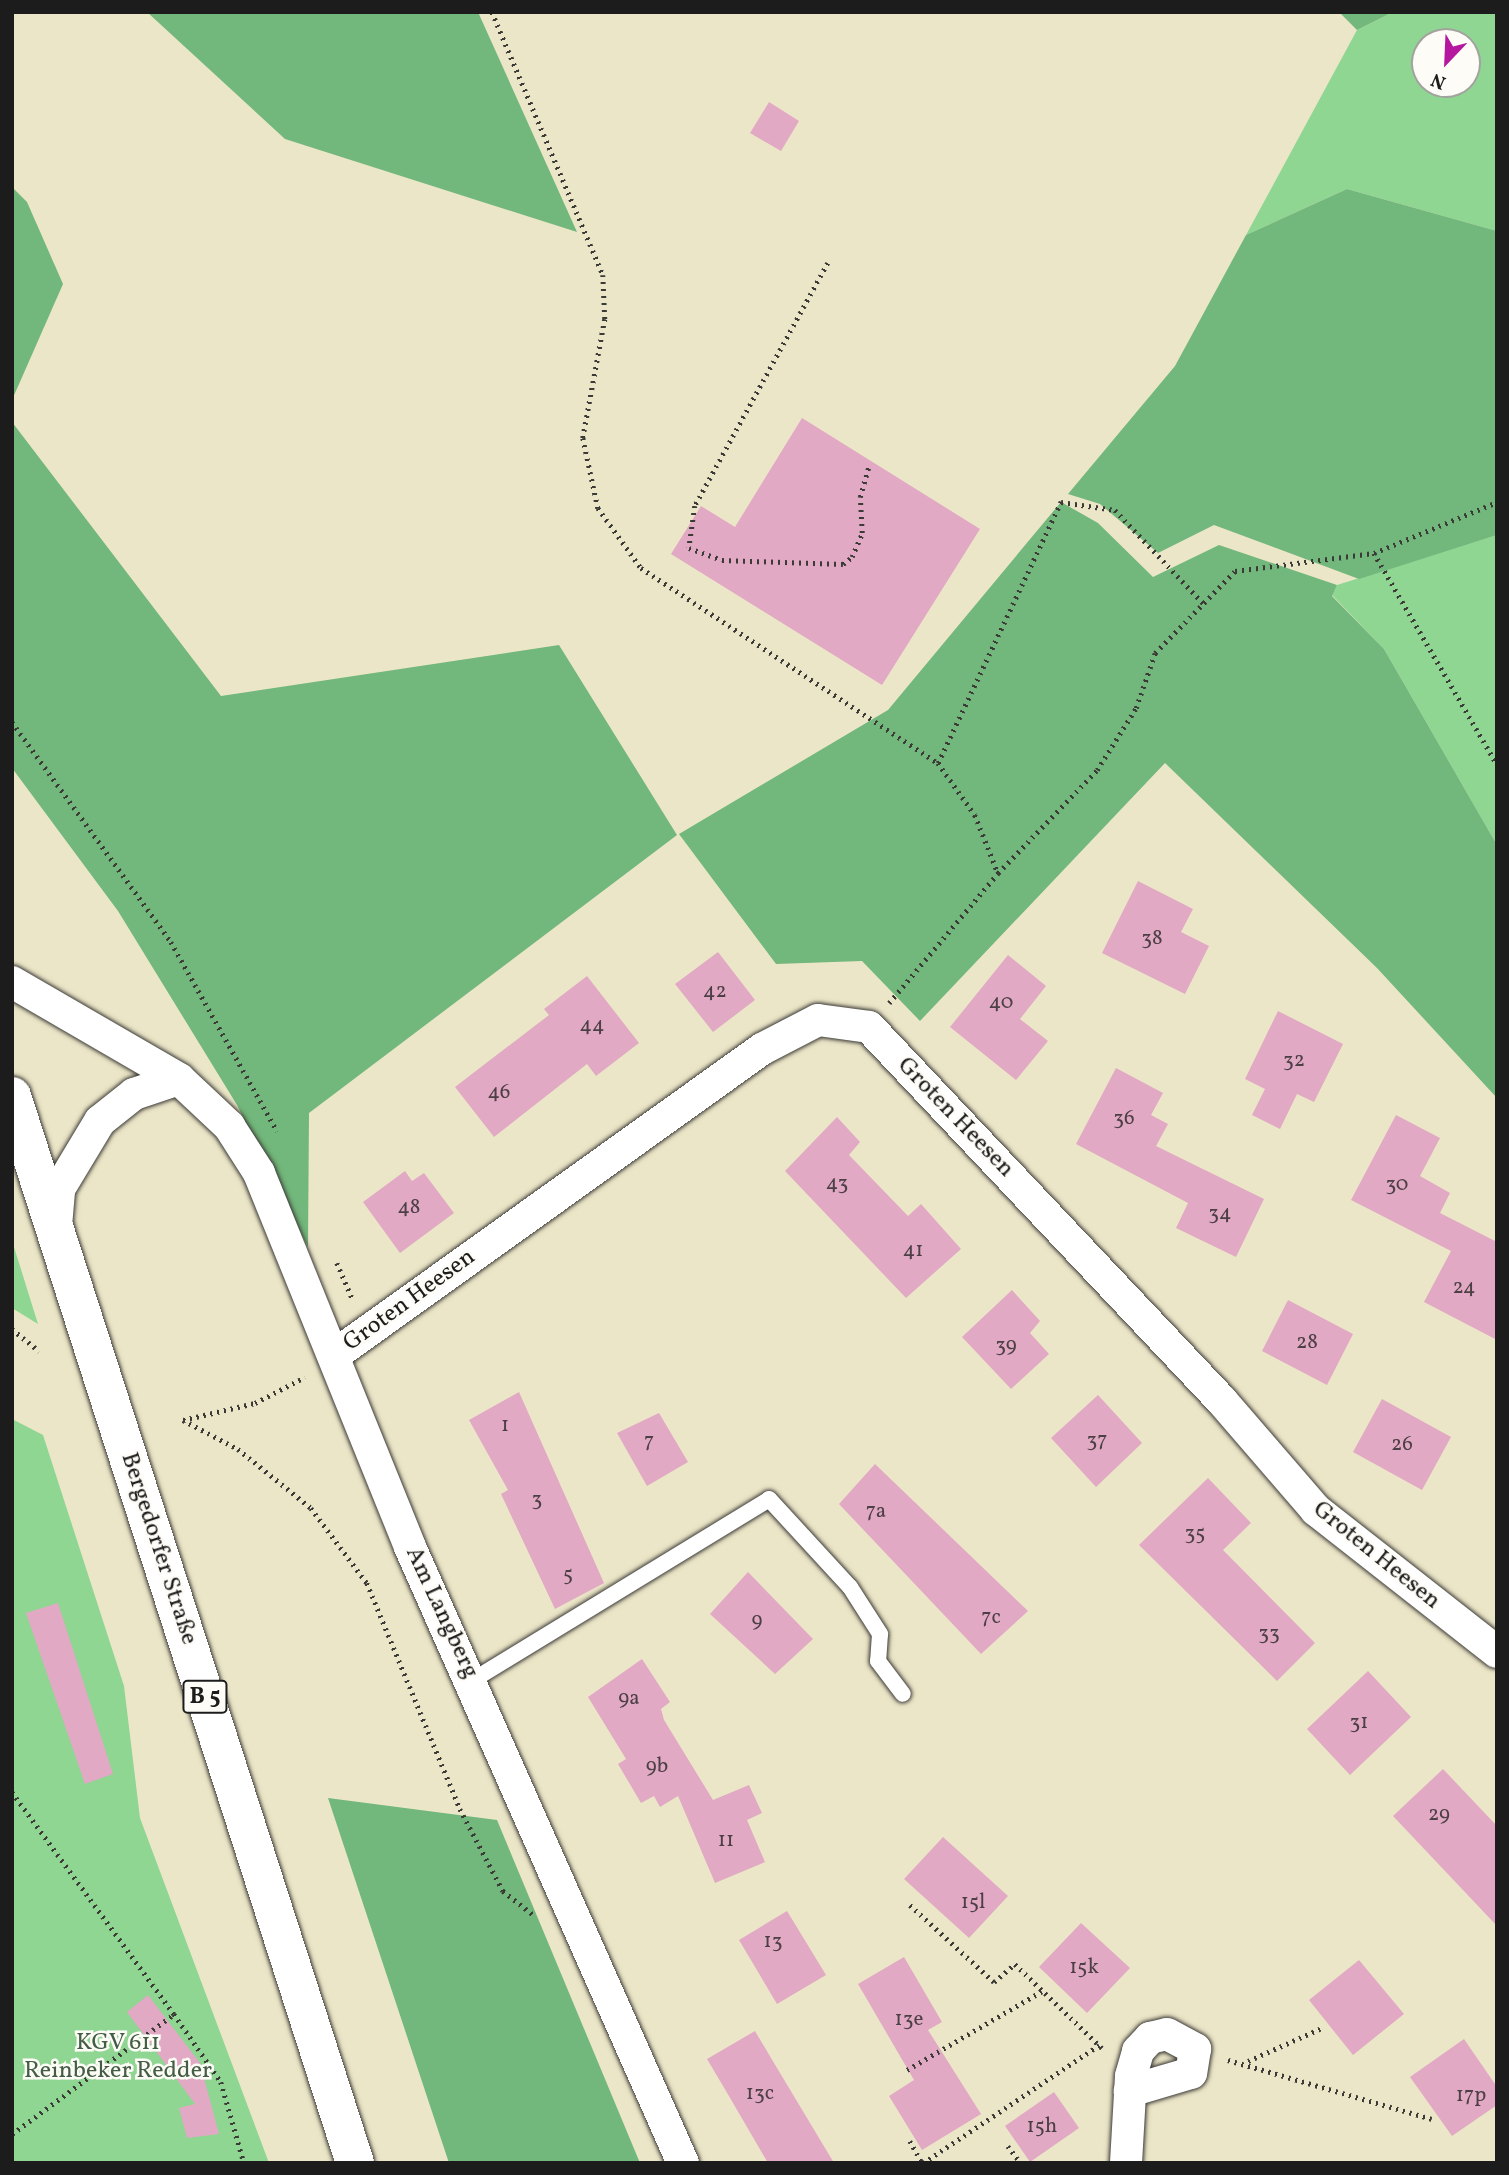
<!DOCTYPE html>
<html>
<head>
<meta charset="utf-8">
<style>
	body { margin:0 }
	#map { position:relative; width:1509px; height:2175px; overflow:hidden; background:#ece6c8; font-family:Vollkorn,serif }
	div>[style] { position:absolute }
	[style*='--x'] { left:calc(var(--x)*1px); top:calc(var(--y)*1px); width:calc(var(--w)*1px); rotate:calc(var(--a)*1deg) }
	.green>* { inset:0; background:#8ed691 }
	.forest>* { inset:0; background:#72b77b }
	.building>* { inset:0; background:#e1a9c3 }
	.path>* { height:4.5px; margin-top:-2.25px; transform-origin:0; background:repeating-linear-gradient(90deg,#3b3a36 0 2px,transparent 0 7px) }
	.roads { filter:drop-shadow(0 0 2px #3b3a36) drop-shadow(0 0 2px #3b3a36) }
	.lane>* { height:16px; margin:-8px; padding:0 8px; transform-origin:8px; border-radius:8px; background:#fff }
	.street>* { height:32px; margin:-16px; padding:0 16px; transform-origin:16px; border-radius:16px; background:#fff }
	.primary>* { height:38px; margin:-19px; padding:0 19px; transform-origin:19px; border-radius:19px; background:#fff }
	span { translate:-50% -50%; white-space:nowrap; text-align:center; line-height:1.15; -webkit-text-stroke:5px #fdfcf7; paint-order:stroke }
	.number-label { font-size:21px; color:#4d3f46 }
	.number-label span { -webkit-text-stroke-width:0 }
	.shield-label span { padding:2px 5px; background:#fdfcf7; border:2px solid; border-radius:5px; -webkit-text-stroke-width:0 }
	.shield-label { font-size:23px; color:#1c1c1c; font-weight:700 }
	.street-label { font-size:24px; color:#1c1c1c }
	.park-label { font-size:24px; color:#445d45 }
	.frame { position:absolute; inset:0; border:14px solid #1c1c1c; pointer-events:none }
	.north { position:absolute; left:1411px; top:28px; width:70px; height:70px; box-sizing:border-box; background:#fdfcf7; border:2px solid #a3a29f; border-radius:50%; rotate:203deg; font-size:19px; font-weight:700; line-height:28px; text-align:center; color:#1c1c1c }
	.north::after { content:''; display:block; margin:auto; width:24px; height:32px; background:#b5179e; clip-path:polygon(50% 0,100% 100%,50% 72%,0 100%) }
</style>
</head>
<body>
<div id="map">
	<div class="green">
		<div style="clip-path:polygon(evenodd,1393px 12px,1497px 12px,1497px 231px,1347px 189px,1246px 235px,1357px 30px,1393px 12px,1425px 42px,1467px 42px,1467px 84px,1425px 84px,1425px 42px)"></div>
		<div style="clip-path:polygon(1497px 535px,1497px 845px,1384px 649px,1332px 595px,1337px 585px)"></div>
		<div style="clip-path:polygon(12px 1242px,14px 1247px,38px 1324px,12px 1308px)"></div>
		<div style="clip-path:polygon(12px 1419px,43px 1435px,124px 1686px,140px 1818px,269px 2163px,12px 2163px)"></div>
	</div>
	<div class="forest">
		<div style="clip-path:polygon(147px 12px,478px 12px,577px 232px,285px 139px)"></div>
		<div style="clip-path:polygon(1339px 12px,1393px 12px,1357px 30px)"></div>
		<div style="clip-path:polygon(12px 187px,27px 202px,63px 284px,12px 400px)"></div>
		<div style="clip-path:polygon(1347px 189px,1497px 231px,1497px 535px,1359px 579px,1214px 525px,1158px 553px,1100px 504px,1068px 494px,1175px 366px,1246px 235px)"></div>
		<div style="clip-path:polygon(12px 422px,221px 696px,559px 645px,677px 835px,309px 1113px,308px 1247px,237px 1105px,118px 911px,12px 768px)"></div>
		<div style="clip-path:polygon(1061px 502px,1098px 523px,1153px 577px,1219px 545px,1337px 585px,1332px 596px,1384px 649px,1497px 845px,1497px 1098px,1377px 968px,1165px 763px,920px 1021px,862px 961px,776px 964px,679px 834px,888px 710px)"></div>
		<div style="clip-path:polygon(328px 1798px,497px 1820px,640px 2163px,449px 2163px)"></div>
	</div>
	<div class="building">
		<div style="clip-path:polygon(769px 102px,799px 121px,781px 151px,750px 133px)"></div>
		<div style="clip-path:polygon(802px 418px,980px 529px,882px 685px,671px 554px,701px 506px,735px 527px)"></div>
		<div style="clip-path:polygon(1138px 881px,1193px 909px,1181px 932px,1209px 946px,1185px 994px,1102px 953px)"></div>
		<div style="clip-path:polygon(718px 952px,755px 1000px,713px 1032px,675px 984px)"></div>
		<div style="clip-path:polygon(1008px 955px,1046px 986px,1020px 1019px,1048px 1041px,1016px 1080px,950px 1027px)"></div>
		<div style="clip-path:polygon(587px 976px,639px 1043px,596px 1076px,587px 1064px,494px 1137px,455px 1087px,549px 1015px,544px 1009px)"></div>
		<div style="clip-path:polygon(1278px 1011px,1343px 1044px,1314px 1102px,1297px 1094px,1280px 1129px,1252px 1115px,1265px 1089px,1245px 1079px)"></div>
		<div style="clip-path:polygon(1116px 1068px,1163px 1093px,1151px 1115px,1168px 1124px,1156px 1146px,1264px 1199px,1236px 1257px,1176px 1228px,1188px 1203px,1076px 1144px)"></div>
		<div style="clip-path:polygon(1396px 1115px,1440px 1138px,1420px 1176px,1450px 1193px,1440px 1213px,1497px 1242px,1497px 1340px,1424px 1302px,1451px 1251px,1351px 1200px)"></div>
		<div style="clip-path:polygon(837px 1117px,860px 1142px,849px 1155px,908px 1216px,921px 1204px,961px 1249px,906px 1298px,785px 1171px)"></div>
		<div style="clip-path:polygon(405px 1171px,412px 1181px,424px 1173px,454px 1213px,400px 1253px,363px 1202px)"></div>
		<div style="clip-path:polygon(1012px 1290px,1040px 1321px,1030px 1333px,1049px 1354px,1011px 1389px,962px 1337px)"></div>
		<div style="clip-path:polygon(1288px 1300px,1353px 1334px,1327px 1385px,1262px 1351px)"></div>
		<div style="clip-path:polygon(519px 1392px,604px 1583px,555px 1609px,501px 1494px,508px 1490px,469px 1420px)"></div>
		<div style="clip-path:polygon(1098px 1395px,1142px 1443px,1096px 1487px,1051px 1438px)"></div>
		<div style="clip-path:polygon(1382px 1399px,1451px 1437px,1422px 1490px,1353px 1452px)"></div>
		<div style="clip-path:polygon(659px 1413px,688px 1462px,647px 1486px,617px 1433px)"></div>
		<div style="clip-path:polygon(875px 1464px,1028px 1611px,981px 1654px,839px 1504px)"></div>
		<div style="clip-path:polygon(1208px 1478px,1251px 1523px,1223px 1550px,1315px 1643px,1277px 1681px,1139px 1545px)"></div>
		<div style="clip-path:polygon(748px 1572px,813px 1639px,775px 1674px,710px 1614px)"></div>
		<div style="clip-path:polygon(58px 1603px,113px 1774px,85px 1784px,26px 1613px)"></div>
		<div style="clip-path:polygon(642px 1659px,670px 1702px,661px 1709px,664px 1720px,713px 1800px,749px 1785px,762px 1813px,747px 1820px,765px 1862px,715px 1883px,678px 1796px,660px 1807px,654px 1796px,641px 1803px,618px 1764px,626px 1759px,588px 1697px)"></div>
		<div style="clip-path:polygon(1368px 1671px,1411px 1717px,1350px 1775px,1307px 1729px)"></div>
		<div style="clip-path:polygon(1443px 1769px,1497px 1826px,1497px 1926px,1393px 1816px)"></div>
		<div style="clip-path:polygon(943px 1837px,1008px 1896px,969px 1938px,904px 1879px)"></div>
		<div style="clip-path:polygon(787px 1911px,826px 1975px,777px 2004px,739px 1940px)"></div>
		<div style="clip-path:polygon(1081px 1923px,1130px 1968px,1087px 2013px,1039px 1967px)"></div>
		<div style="clip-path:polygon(904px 1957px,942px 2022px,928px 2030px,981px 2114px,922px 2150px,889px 2096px,914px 2080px,858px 1984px)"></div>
		<div style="clip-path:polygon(1359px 1960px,1404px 2014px,1353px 2055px,1309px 2000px)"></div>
		<div style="clip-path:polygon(148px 1995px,200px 2063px,219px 2134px,187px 2138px,179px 2108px,195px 2104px,127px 2012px)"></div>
		<div style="clip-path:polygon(755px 2031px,774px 2063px,834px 2163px,768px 2163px,726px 2091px,707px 2059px)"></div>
		<div style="clip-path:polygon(1464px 2039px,1497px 2087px,1497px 2105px,1452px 2136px,1410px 2077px)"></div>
		<div style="clip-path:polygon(1054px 2092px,1079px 2128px,1030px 2162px,1005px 2126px)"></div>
	</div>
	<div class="path">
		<div style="--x:492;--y:12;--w:285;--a:67.1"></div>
		<div style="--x:603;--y:275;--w:44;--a:87.4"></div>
		<div style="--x:605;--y:319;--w:121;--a:100.5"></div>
		<div style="--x:583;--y:438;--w:72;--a:77.9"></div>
		<div style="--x:598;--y:508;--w:74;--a:54.4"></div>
		<div style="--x:641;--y:568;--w:355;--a:33.3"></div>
		<div style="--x:938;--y:763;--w:64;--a:54.6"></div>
		<div style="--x:975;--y:815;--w:62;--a:68.4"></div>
		<div style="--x:828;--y:263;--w:277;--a:118.7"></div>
		<div style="--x:695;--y:506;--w:42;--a:98.1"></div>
		<div style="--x:689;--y:548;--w:35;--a:20"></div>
		<div style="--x:722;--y:560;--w:121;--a:1.9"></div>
		<div style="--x:843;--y:564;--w:11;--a:-38"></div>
		<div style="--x:852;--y:557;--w:26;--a:-67"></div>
		<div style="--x:862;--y:533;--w:36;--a:-93"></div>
		<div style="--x:860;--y:497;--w:32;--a:-74"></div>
		<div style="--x:1374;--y:553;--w:133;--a:-22.5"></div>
		<div style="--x:12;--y:722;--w:271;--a:54.1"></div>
		<div style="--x:171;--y:942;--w:217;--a:60.7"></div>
		<div style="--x:938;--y:763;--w:289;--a:-64.8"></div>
		<div style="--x:1061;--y:502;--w:55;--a:8.4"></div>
		<div style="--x:1115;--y:510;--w:129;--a:46.6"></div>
		<div style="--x:889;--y:1003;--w:170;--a:-50"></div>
		<div style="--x:998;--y:873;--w:143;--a:-46.1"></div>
		<div style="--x:1097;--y:770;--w:73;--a:-57.8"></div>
		<div style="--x:1136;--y:708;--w:58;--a:-70.9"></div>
		<div style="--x:1155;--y:653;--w:115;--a:-45.7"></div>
		<div style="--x:1235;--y:571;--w:140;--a:-7.4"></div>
		<div style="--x:1374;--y:553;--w:244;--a:59.8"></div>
		<div style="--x:337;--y:1263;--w:40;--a:66.6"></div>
		<div style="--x:12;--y:1329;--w:35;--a:39"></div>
		<div style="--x:183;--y:1420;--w:62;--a:27.8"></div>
		<div style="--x:238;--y:1449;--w:94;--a:38.9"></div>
		<div style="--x:311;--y:1508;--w:94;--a:53.3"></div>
		<div style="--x:367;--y:1583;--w:244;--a:67.6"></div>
		<div style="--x:460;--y:1809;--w:93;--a:62.3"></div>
		<div style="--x:503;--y:1891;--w:39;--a:38"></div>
		<div style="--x:183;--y:1420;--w:74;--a:-13.3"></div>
		<div style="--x:255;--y:1403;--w:56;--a:-27.5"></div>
		<div style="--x:12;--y:1792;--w:275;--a:53.9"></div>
		<div style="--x:910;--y:1905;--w:114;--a:42.5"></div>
		<div style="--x:994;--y:1982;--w:28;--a:-41"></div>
		<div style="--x:1015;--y:1964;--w:121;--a:44"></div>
		<div style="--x:1228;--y:2060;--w:212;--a:16.1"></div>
		<div style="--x:1248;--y:2061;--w:83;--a:-24.1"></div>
		<div style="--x:907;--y:2070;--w:156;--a:-30.3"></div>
		<div style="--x:12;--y:2134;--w:202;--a:-36.5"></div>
		<div style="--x:174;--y:2014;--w:83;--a:55.3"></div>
		<div style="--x:221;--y:2082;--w:84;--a:74.1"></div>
		<div style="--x:910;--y:2141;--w:25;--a:61"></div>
		<div style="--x:1008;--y:2146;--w:21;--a:53"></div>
		<div style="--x:923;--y:2163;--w:212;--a:-33.8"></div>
	</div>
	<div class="roads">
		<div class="lane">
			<div style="--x:473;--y:1680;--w:347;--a:-31.4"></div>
			<div style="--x:769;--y:1499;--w:120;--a:47.4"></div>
			<div style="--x:850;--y:1587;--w:56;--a:57.4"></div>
			<div style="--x:880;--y:1634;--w:27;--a:94"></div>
			<div style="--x:878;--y:1661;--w:41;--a:52.9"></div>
		</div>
		<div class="street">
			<div style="--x:12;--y:982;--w:193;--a:30.1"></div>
			<div style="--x:179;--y:1079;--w:69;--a:43.2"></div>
			<div style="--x:229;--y:1126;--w:56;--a:57.4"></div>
			<div style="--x:259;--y:1173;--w:403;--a:68"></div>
			<div style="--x:410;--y:1547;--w:674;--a:66.1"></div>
			<div style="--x:56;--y:1226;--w:37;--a:-85"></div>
			<div style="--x:59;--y:1189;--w:79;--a:-58.9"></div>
			<div style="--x:100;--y:1121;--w:43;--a:-38.5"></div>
			<div style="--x:134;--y:1094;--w:47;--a:-18.4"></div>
			<div style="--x:336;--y:1354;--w:524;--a:-35.6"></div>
			<div style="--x:762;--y:1049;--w:63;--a:-27.4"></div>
			<div style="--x:818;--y:1020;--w:51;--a:7.8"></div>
			<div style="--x:869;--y:1027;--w:514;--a:46.65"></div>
			<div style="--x:1222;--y:1401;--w:144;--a:49.2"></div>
			<div style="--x:1316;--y:1510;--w:230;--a:38.1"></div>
			<div style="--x:1126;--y:2163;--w:87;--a:-86.7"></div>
			<div style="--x:1131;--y:2076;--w:26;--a:-74"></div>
			<div style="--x:1138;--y:2051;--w:18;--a:-47"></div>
			<div style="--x:1150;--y:2038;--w:17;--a:-13"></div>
			<div style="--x:1167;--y:2034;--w:32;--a:28"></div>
			<div style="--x:1195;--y:2049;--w:24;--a:99"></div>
			<div style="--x:1191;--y:2073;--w:64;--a:163.6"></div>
		</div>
		<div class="primary">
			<div style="--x:12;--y:1096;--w:1121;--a:72.18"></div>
		</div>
	</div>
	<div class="number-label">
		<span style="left:1152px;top:939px">38</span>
		<span style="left:715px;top:992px">42</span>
		<span style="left:1001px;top:1003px">40</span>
		<span style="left:592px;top:1026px">44</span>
		<span style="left:1294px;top:1061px">32</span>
		<span style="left:499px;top:1093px">46</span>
		<span style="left:1124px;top:1119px">36</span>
		<span style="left:837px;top:1184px">43</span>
		<span style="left:1397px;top:1185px">30</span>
		<span style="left:409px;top:1208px">48</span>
		<span style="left:1220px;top:1214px">34</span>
		<span style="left:913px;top:1251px">41</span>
		<span style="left:1464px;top:1288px">24</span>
		<span style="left:1307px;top:1343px">28</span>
		<span style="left:1006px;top:1346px">39</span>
		<span style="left:505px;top:1426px">1</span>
		<span style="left:1097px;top:1441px">37</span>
		<span style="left:649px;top:1442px">7</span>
		<span style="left:1402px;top:1445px">26</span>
		<span style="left:537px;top:1500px">3</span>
		<span style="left:876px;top:1512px">7a</span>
		<span style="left:1195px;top:1534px">35</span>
		<span style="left:568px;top:1575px">5</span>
		<span style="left:991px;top:1618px">7c</span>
		<span style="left:757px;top:1621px">9</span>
		<span style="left:1269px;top:1634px">33</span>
		<span style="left:629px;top:1699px">9a</span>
		<span style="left:1359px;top:1723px">31</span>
		<span style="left:657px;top:1767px">9b</span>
		<span style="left:1439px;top:1815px">29</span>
		<span style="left:726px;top:1841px">11</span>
		<span style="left:973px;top:1903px">15l</span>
		<span style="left:773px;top:1942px">13</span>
		<span style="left:1084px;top:1968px">15k</span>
		<span style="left:909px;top:2020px">13e</span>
		<span style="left:760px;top:2094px">13c</span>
		<span style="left:1471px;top:2096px">17p</span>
		<span style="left:1042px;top:2127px">15h</span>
	</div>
	<div class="shield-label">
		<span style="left:205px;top:1697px">B 5</span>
	</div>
	<div class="street-label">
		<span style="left:955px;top:1118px;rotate:46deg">Groten Heesen</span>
		<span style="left:410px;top:1301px;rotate:-36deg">Groten Heesen</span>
		<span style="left:158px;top:1549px;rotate:72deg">Bergedorfer Straße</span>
		<span style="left:1376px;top:1556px;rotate:39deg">Groten Heesen</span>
		<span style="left:441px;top:1613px;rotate:65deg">Am Langberg</span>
	</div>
	<div class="park-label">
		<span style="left:118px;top:2058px">KGV 611<br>Reinbeker Redder</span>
	</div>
	<div class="frame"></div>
	<div class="north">N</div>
</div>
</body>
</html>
